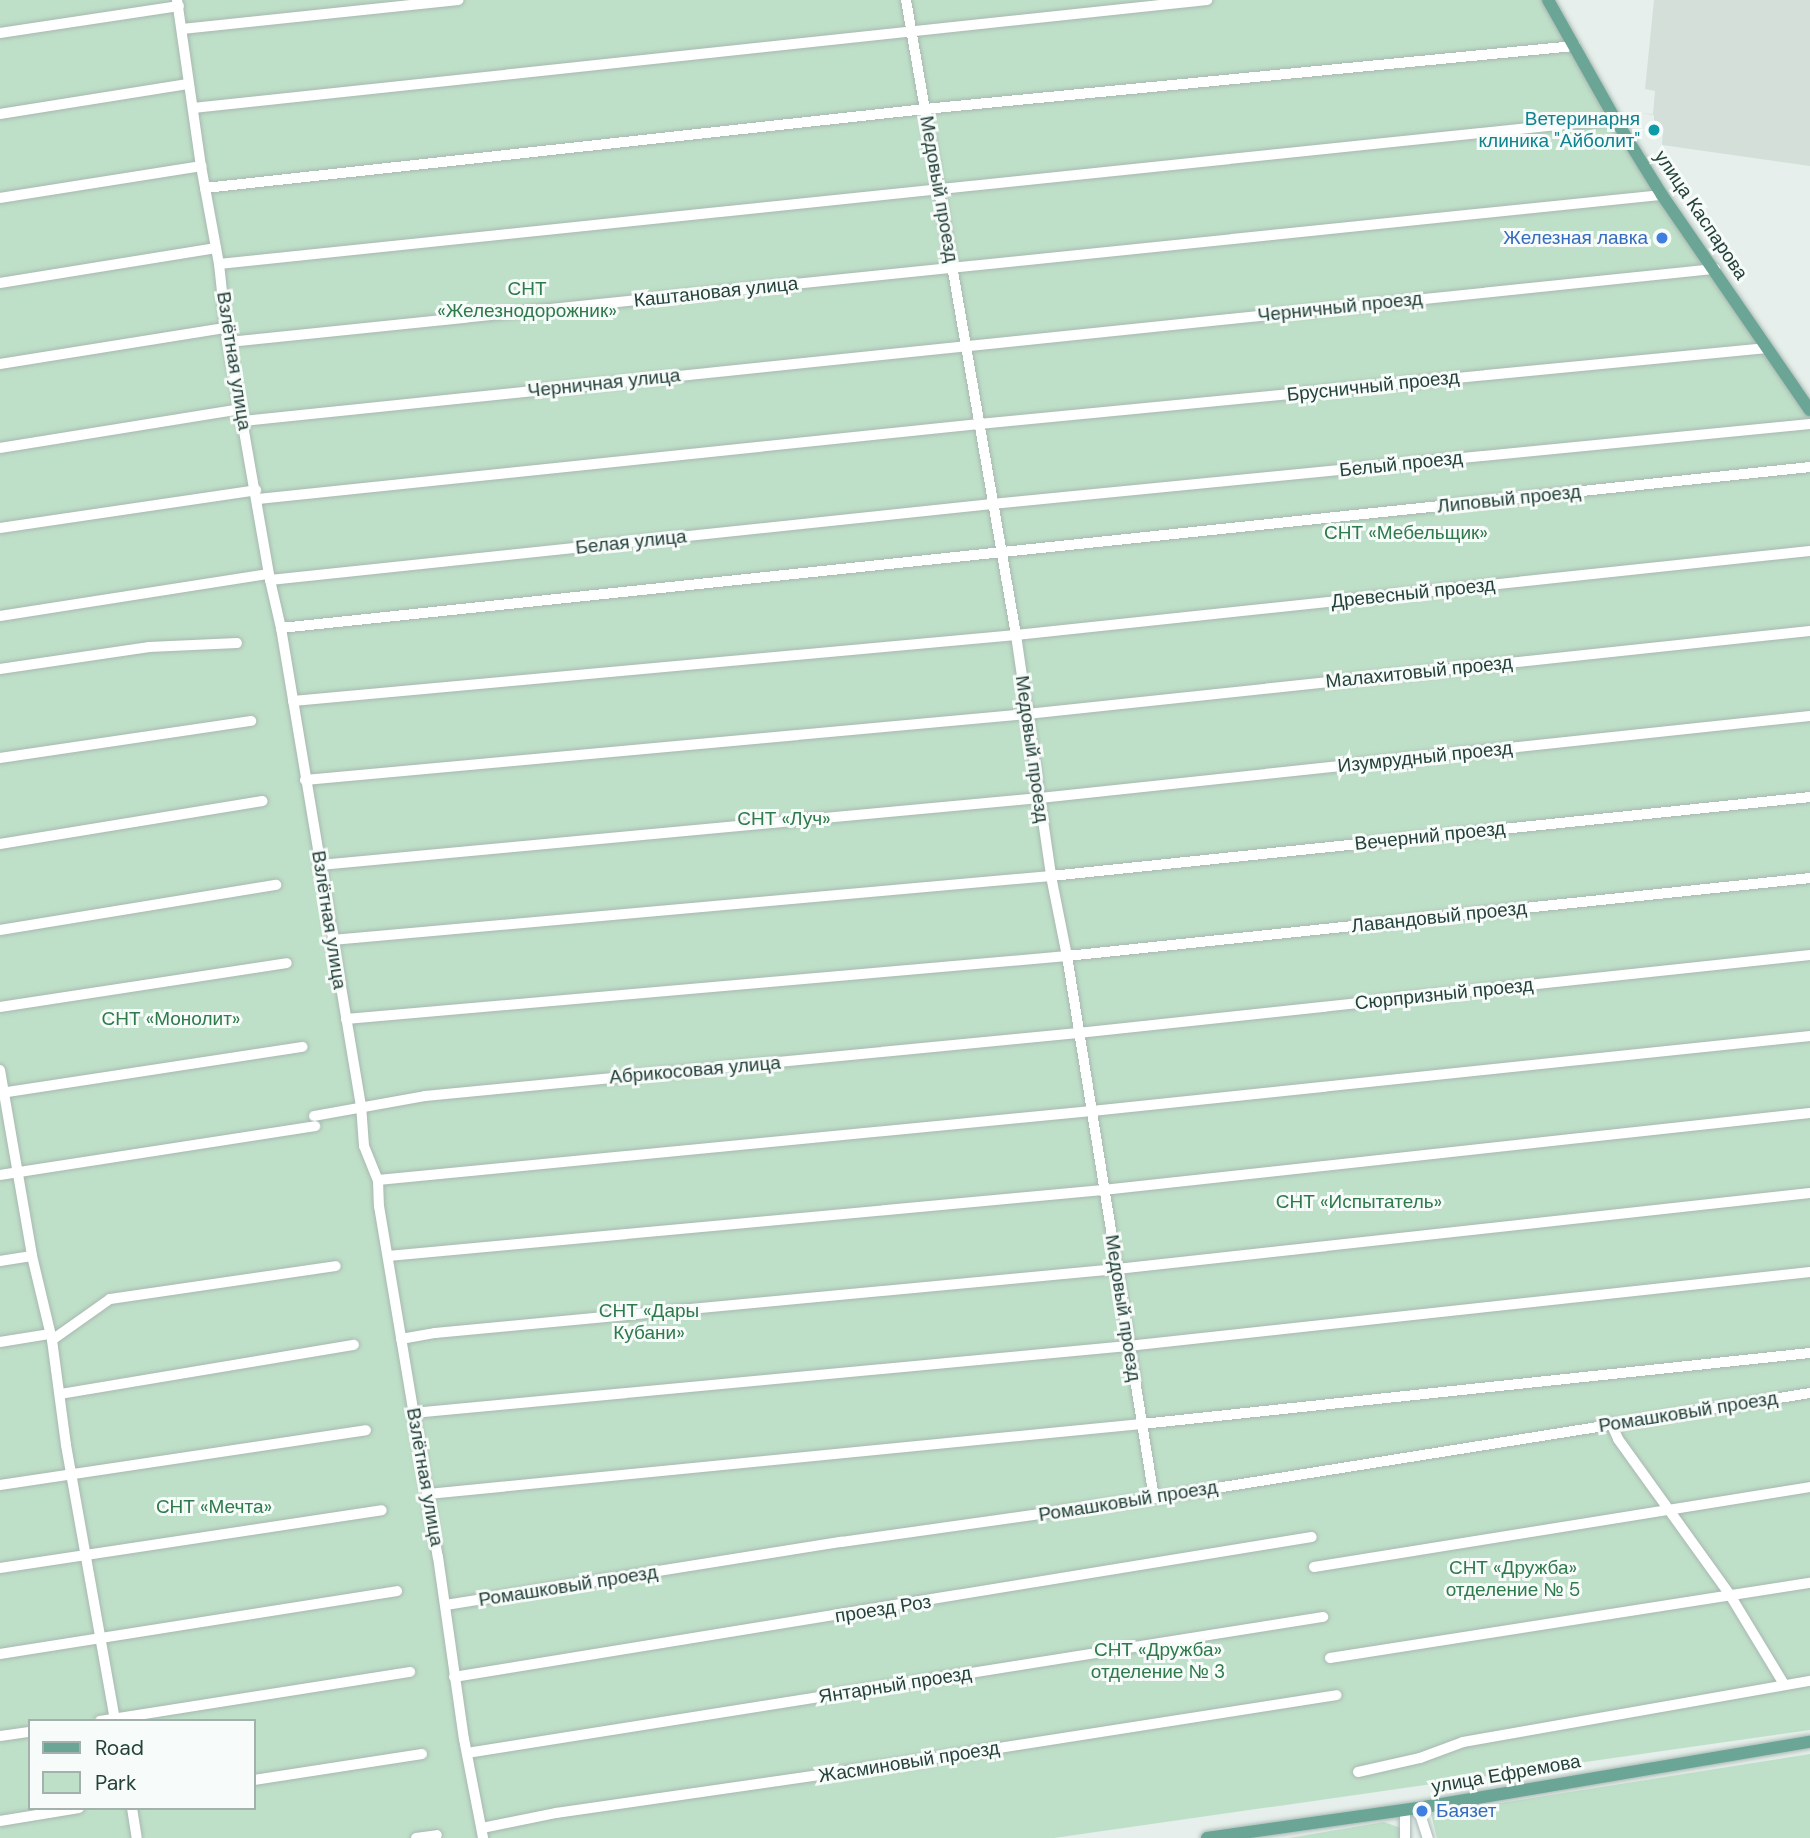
<!DOCTYPE html>
<html>
<head>
<meta charset="utf-8">
<style>
	body { margin:0 }
	#map { position:relative; width:1810px; height:1838px; overflow:hidden; background:#e6efeb; font-family:"DM Sans",sans-serif }
	div>[style] { position:absolute }
	[style*='--x'] { left:calc(var(--x)*1px); top:calc(var(--y)*1px); width:calc(var(--w)*1px); rotate:calc(var(--a)*1deg) }
	.built>* { inset:0; background:#d4dfda }
	.green>* { inset:0; background:#bfe0c8 }
	.roads { filter:drop-shadow(0 0 2px #a8b8b2) drop-shadow(0 0 2px #a8b8b2) }
	.minor>* { height:10px; margin:-5px; padding:0 5px; transform-origin:5px; border-radius:5px; background:#fff }
	.major>* { height:12px; margin:-6px; padding:0 6px; transform-origin:6px; border-radius:6px; background:#6aa596 }
	.dots>* { width:19px; height:19px; translate:-50% -50%; box-sizing:border-box; border:4px solid #f7fbf9; border-radius:50% }
	span { translate:-50% -50%; white-space:nowrap; text-align:center; line-height:1.15; -webkit-text-stroke:6px #f7fbf9; paint-order:stroke }
	.culture-label { font-size:19px; color:#0d838f }
	.right { translate:-100% -50%; text-align:right }
	.street-label { font-size:19px; color:#24423a }
	.shop-label { font-size:19px; color:#366cbe }
	.left { translate:0 -50%; text-align:left }
	.park-label { font-size:19px; color:#2d7a4b }
	.legend { position:absolute; left:28px; top:1719px; width:228px; height:91px; box-sizing:border-box; background:#f7fbf9; border:2px solid #a3b1ad; margin:0; padding:9px 12px; list-style:none; font-size:21px; color:#24423a }
	.legend li { display:flex; align-items:center; gap:14px; height:35px }
	.legend b { width:35px; border:2px solid #a3b1ad }
</style>
</head>
<body>
<div id="map">
	<div class="built">
		<div style="clip-path:polygon(1654px 0,1810px 0,1810px 166px,1662px 145px,1663px 128px,1654px 126px,1654px 115px,1640px 113px,1653px 114px,1655px 91px,1645px 89px)"></div>
	</div>
	<div class="green">
		<div style="clip-path:polygon(evenodd,0 0,1548px 0,1615px 119px,1810px 410px,1810px 1730px,1054px 1838px,0 1838px,0 0,30px 1721px,254px 1721px,254px 1808px,30px 1808px,30px 1721px)"></div>
		<div style="clip-path:polygon(1810px 1754px,1810px 1838px,1437px 1838px,1431px 1814px)"></div>
		<div style="clip-path:polygon(1384px 1822px,1401px 1828px,1412px 1838px,1289px 1838px)"></div>
	</div>
	<div class="roads">
		<div class="minor">
			<div style="--x:177;--y:0;--w:168;--a:81.8"></div>
			<div style="--x:201;--y:166;--w:100;--a:79.6"></div>
			<div style="--x:219;--y:264;--w:64;--a:83.8"></div>
			<div style="--x:226;--y:328;--w:256;--a:80.1"></div>
			<div style="--x:270;--y:580;--w:49;--a:77.1"></div>
			<div style="--x:281;--y:628;--w:484;--a:80.5"></div>
			<div style="--x:361;--y:1105;--w:41;--a:85.8"></div>
			<div style="--x:364;--y:1146;--w:37;--a:68"></div>
			<div style="--x:378;--y:1180;--w:26;--a:88"></div>
			<div style="--x:379;--y:1206;--w:356;--a:80.5"></div>
			<div style="--x:438;--y:1557;--w:184;--a:81.9"></div>
			<div style="--x:464;--y:1739;--w:101;--a:79.1"></div>
			<div style="--x:906;--y:0;--w:644;--a:80.17"></div>
			<div style="--x:1016;--y:635;--w:244;--a:81.7"></div>
			<div style="--x:1051;--y:876;--w:82;--a:78.7"></div>
			<div style="--x:1067;--y:956;--w:549;--a:80.88"></div>
			<div style="--x:182;--y:29;--w:278;--a:-6"></div>
			<div style="--x:0;--y:33;--w:181;--a:-8.6"></div>
			<div style="--x:193;--y:108;--w:1020;--a:-6.08"></div>
			<div style="--x:0;--y:114;--w:190;--a:-9.1"></div>
			<div style="--x:205;--y:188;--w:724;--a:-6.26"></div>
			<div style="--x:925;--y:109;--w:653;--a:-5.54"></div>
			<div style="--x:0;--y:198;--w:204;--a:-9"></div>
			<div style="--x:219;--y:264;--w:1404;--a:-5.93"></div>
			<div style="--x:0;--y:283;--w:219;--a:-9.2"></div>
			<div style="--x:229;--y:342;--w:1441;--a:-5.86"></div>
			<div style="--x:0;--y:364;--w:229;--a:-9.1"></div>
			<div style="--x:243;--y:421;--w:1480;--a:-5.9"></div>
			<div style="--x:0;--y:448;--w:244;--a:-9.2"></div>
			<div style="--x:258;--y:499;--w:725;--a:-5.94"></div>
			<div style="--x:979;--y:424;--w:792;--a:-5.51"></div>
			<div style="--x:0;--y:528;--w:259;--a:-8.4"></div>
			<div style="--x:270;--y:580;--w:726;--a:-6.01"></div>
			<div style="--x:992;--y:504;--w:822;--a:-5.59"></div>
			<div style="--x:0;--y:616;--w:272;--a:-8.9"></div>
			<div style="--x:281;--y:628;--w:1537;--a:-6.01"></div>
			<div style="--x:0;--y:669;--w:151;--a:-8.4"></div>
			<div style="--x:149;--y:647;--w:88;--a:-2.6"></div>
			<div style="--x:293;--y:701;--w:726;--a:-5.22"></div>
			<div style="--x:1016;--y:635;--w:798;--a:-6.04"></div>
			<div style="--x:0;--y:758;--w:254;--a:-8.4"></div>
			<div style="--x:305;--y:780;--w:725;--a:-5.22"></div>
			<div style="--x:1027;--y:714;--w:787;--a:-6.05"></div>
			<div style="--x:0;--y:844;--w:266;--a:-9.3"></div>
			<div style="--x:320;--y:865;--w:723;--a:-5.32"></div>
			<div style="--x:1040;--y:798;--w:774;--a:-6.08"></div>
			<div style="--x:0;--y:930;--w:280;--a:-9.3"></div>
			<div style="--x:332;--y:940;--w:722;--a:-5.09"></div>
			<div style="--x:1051;--y:876;--w:763;--a:-5.94"></div>
			<div style="--x:0;--y:1007;--w:290;--a:-8.7"></div>
			<div style="--x:346;--y:1019;--w:724;--a:-4.99"></div>
			<div style="--x:1067;--y:956;--w:747;--a:-5.99"></div>
			<div style="--x:0;--y:1070;--w:189;--a:80.2"></div>
			<div style="--x:32;--y:1256;--w:86;--a:76.6"></div>
			<div style="--x:52;--y:1340;--w:106;--a:82.4"></div>
			<div style="--x:66;--y:1445;--w:280;--a:79.9"></div>
			<div style="--x:1;--y:1093;--w:305;--a:-8.7"></div>
			<div style="--x:314;--y:1116;--w:113;--a:-10.2"></div>
			<div style="--x:425;--y:1096;--w:656;--a:-5.51"></div>
			<div style="--x:1078;--y:1033;--w:736;--a:-6.08"></div>
			<div style="--x:0;--y:1175;--w:319;--a:-8.8"></div>
			<div style="--x:378;--y:1180;--w:717;--a:-5.52"></div>
			<div style="--x:1092;--y:1111;--w:722;--a:-5.96"></div>
			<div style="--x:388;--y:1256;--w:718;--a:-5.27"></div>
			<div style="--x:1103;--y:1190;--w:711;--a:-6.22"></div>
			<div style="--x:0;--y:1261;--w:32;--a:-9"></div>
			<div style="--x:401;--y:1339;--w:35;--a:-10"></div>
			<div style="--x:435;--y:1333;--w:685;--a:-5.36"></div>
			<div style="--x:1117;--y:1269;--w:697;--a:-6.26"></div>
			<div style="--x:52;--y:1340;--w:71;--a:-35.3"></div>
			<div style="--x:110;--y:1299;--w:228;--a:-8.3"></div>
			<div style="--x:0;--y:1342;--w:51;--a:-9.1"></div>
			<div style="--x:60;--y:1394;--w:298;--a:-9.5"></div>
			<div style="--x:413;--y:1413;--w:718;--a:-5.35"></div>
			<div style="--x:1128;--y:1346;--w:686;--a:-6.19"></div>
			<div style="--x:1611;--y:1423;--w:17;--a:66"></div>
			<div style="--x:1618;--y:1439;--w:192;--a:54.3"></div>
			<div style="--x:1730;--y:1595;--w:104;--a:58.8"></div>
			<div style="--x:0;--y:1485;--w:370;--a:-8.5"></div>
			<div style="--x:428;--y:1494;--w:717;--a:-5.6"></div>
			<div style="--x:1142;--y:1424;--w:672;--a:-6.07"></div>
			<div style="--x:1314;--y:1567;--w:502;--a:-9.16"></div>
			<div style="--x:0;--y:1568;--w:386;--a:-8.6"></div>
			<div style="--x:446;--y:1605;--w:400;--a:-9.1"></div>
			<div style="--x:841;--y:1542;--w:316;--a:-8"></div>
			<div style="--x:1154;--y:1498;--w:664;--a:-9.09"></div>
			<div style="--x:0;--y:1654;--w:402;--a:-9"></div>
			<div style="--x:1330;--y:1658;--w:486;--a:-8.9"></div>
			<div style="--x:454;--y:1677;--w:869;--a:-9.27"></div>
			<div style="--x:100;--y:1721;--w:314;--a:-9"></div>
			<div style="--x:0;--y:1736;--w:30;--a:-8"></div>
			<div style="--x:467;--y:1753;--w:867;--a:-9.03"></div>
			<div style="--x:1358;--y:1772;--w:64;--a:-12.7"></div>
			<div style="--x:1420;--y:1758;--w:46;--a:-20.4"></div>
			<div style="--x:1463;--y:1742;--w:352;--a:-10"></div>
			<div style="--x:254;--y:1780;--w:170;--a:-8.8"></div>
			<div style="--x:132;--y:1808;--w:30;--a:81"></div>
			<div style="--x:1418;--y:1808;--w:32;--a:72"></div>
			<div style="--x:0;--y:1821;--w:80;--a:-9.3"></div>
			<div style="--x:482;--y:1828;--w:76;--a:-11.5"></div>
			<div style="--x:556;--y:1813;--w:331;--a:-8.2"></div>
			<div style="--x:884;--y:1766;--w:458;--a:-8.9"></div>
			<div style="--x:416;--y:1838;--w:21;--a:-8"></div>
			<div style="--x:1405;--y:1838;--w:28;--a:-90"></div>
		</div>
		<div class="major">
			<div style="--x:1548;--y:0;--w:137;--a:60.6"></div>
			<div style="--x:1615;--y:119;--w:89;--a:58.3"></div>
			<div style="--x:1662;--y:195;--w:261;--a:55.5"></div>
			<div style="--x:1207;--y:1838;--w:213;--a:-8.1"></div>
			<div style="--x:1418;--y:1808;--w:398;--a:-9.6"></div>
		</div>
	</div>
	<div class="dots">
		<div style="left:1654px;top:130px;background:#0f9aa8"></div>
		<div style="left:1662px;top:238px;background:#3f7fe0"></div>
		<div style="left:1422px;top:1811px;background:#3f7fe0"></div>
	</div>
	<div class="culture-label">
		<span class="right" style="left:1640px;top:130px">Ветеринарня<br>клиника "Айболит"</span>
	</div>
	<div class="street-label">
		<span style="left:939px;top:189px;rotate:80deg">Медовый проезд</span>
		<span style="left:1701px;top:215px;rotate:56deg">улица Каспарова</span>
		<span style="left:716px;top:292px;rotate:-6deg">Каштановая улица</span>
		<span style="left:1340px;top:307px;rotate:-6deg">Черничный проезд</span>
		<span style="left:234px;top:361px;rotate:81deg">Взлётная улица</span>
		<span style="left:604px;top:383px;rotate:-6deg">Черничная улица</span>
		<span style="left:1373px;top:386px;rotate:-6deg">Брусничный проезд</span>
		<span style="left:1401px;top:464px;rotate:-6deg">Белый проезд</span>
		<span style="left:1509px;top:499px;rotate:-6deg">Липовый проезд</span>
		<span style="left:631px;top:542px;rotate:-6deg">Белая улица</span>
		<span style="left:1413px;top:593px;rotate:-6deg">Древесный проезд</span>
		<span style="left:1419px;top:672px;rotate:-6deg">Малахитовый проезд</span>
		<span style="left:1032px;top:749px;rotate:82deg">Медовый проезд</span>
		<span style="left:1425px;top:757px;rotate:-6deg">Изумрудный проезд</span>
		<span style="left:1430px;top:836px;rotate:-6deg">Вечерний проезд</span>
		<span style="left:1439px;top:917px;rotate:-6deg">Лавандовый проезд</span>
		<span style="left:329px;top:920px;rotate:81deg">Взлётная улица</span>
		<span style="left:1444px;top:994px;rotate:-6deg">Сюрпризный проезд</span>
		<span style="left:695px;top:1070px;rotate:-5deg">Абрикосовая улица</span>
		<span style="left:1123px;top:1308px;rotate:81deg">Медовый проезд</span>
		<span style="left:1688px;top:1412px;rotate:-9deg">Ромашковый проезд</span>
		<span style="left:425px;top:1477px;rotate:80deg">Взлётная улица</span>
		<span style="left:1128px;top:1501px;rotate:-9deg">Ромашковый проезд</span>
		<span style="left:568px;top:1586px;rotate:-9deg">Ромашковый проезд</span>
		<span style="left:883px;top:1609px;rotate:-9deg">проезд Роз</span>
		<span style="left:895px;top:1685px;rotate:-9deg">Янтарный проезд</span>
		<span style="left:909px;top:1762px;rotate:-9deg">Жасминовый проезд</span>
		<span style="left:1506px;top:1774px;rotate:-10deg">улица Ефремова</span>
	</div>
	<div class="shop-label">
		<span class="right" style="left:1648px;top:238px">Железная лавка</span>
		<span class="left" style="left:1436px;top:1811px">Баязет</span>
	</div>
	<div class="park-label">
		<span style="left:527px;top:300px">СНТ<br>«Железнодорожник»</span>
		<span style="left:1406px;top:533px">СНТ «Мебельщик»</span>
		<span style="left:784px;top:819px">СНТ «Луч»</span>
		<span style="left:171px;top:1019px">СНТ «Монолит»</span>
		<span style="left:1359px;top:1202px">СНТ «Испытатель»</span>
		<span style="left:649px;top:1322px">СНТ «Дары<br>Кубани»</span>
		<span style="left:214px;top:1507px">СНТ «Мечта»</span>
		<span style="left:1513px;top:1579px">СНТ «Дружба»<br>отделение № 5</span>
		<span style="left:1158px;top:1661px">СНТ «Дружба»<br>отделение № 3</span>
	</div>
	<ul class="legend">
	<li><b style="height:9px;background:#6aa596"></b>Road</li>
	<li><b style="height:19px;background:#bfe0c8"></b>Park</li>
	</ul>
</div>
</body>
</html>
